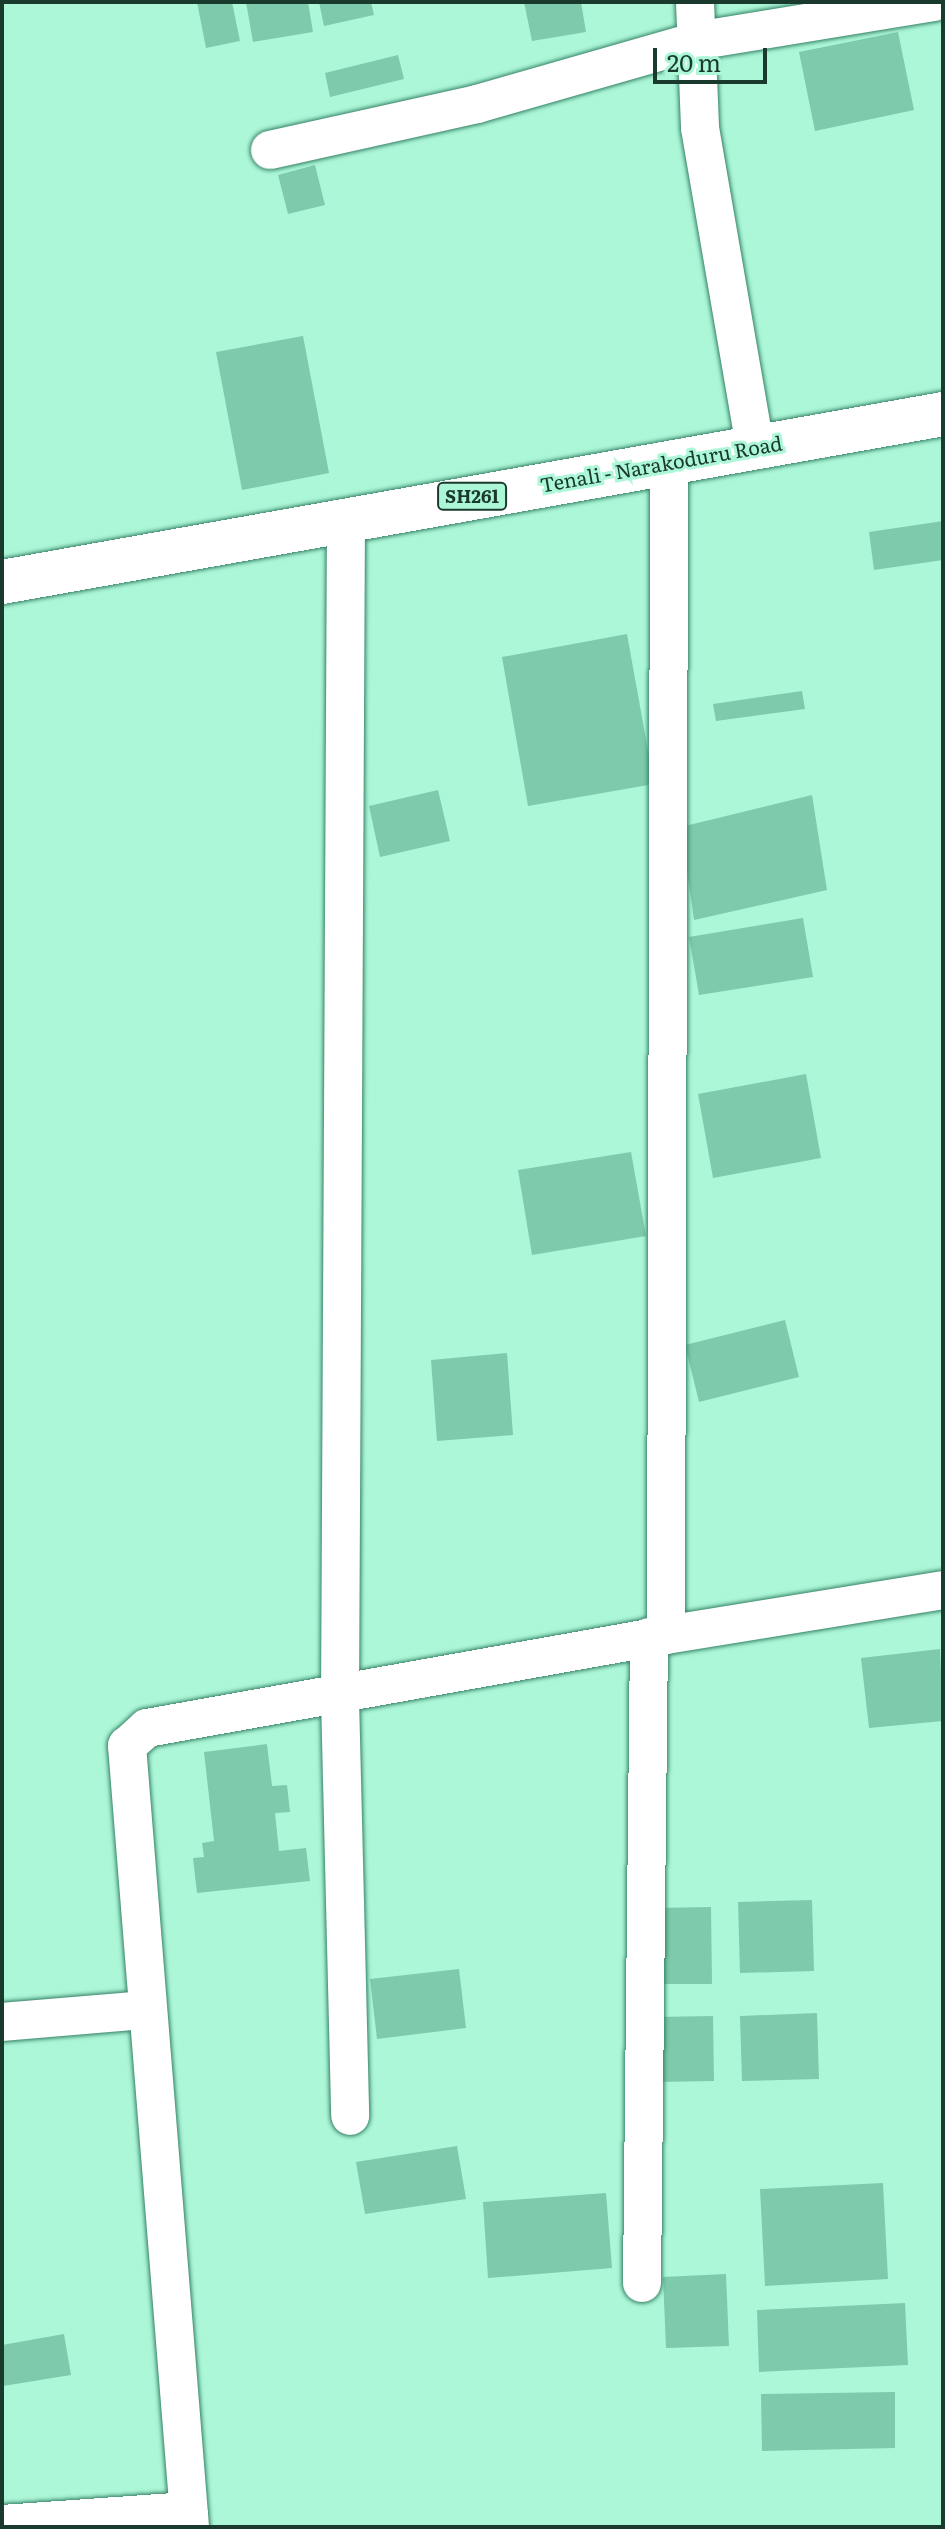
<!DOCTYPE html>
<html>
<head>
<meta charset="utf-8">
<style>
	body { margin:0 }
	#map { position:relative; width:945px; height:2529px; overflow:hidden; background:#acf7d8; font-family:Literata,serif }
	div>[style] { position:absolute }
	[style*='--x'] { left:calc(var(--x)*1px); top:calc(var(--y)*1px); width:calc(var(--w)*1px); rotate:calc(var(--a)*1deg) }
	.building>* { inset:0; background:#7dcbac }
	.roads { filter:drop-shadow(0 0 2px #378267) drop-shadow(0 0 2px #378267) }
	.minor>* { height:38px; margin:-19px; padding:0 19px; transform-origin:19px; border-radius:19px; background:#fff }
	.major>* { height:44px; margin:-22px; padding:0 22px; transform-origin:22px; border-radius:22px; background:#fff }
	span { translate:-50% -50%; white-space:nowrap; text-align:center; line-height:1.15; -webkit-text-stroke:6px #acf7d8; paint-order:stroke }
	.shield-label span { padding:2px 6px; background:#acf7d8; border:2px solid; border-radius:6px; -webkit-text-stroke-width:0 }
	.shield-label { font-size:18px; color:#1a3a2e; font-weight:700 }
	.street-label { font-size:20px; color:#1a3a2e }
	.frame { position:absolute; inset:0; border:4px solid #1a3a2e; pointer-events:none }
	.scale { position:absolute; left:653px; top:48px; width:114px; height:36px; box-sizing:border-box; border:4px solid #1a3a2e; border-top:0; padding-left:10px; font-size:24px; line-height:28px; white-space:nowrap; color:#1a3a2e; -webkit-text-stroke:6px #acf7d8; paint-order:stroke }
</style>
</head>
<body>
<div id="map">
	<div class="building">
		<div style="clip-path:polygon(197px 2px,232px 2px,240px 41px,206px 48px)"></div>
		<div style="clip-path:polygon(246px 2px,308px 2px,313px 32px,253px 42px)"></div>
		<div style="clip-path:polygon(319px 2px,371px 2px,374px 15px,324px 26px)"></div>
		<div style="clip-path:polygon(524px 2px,581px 2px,586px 32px,532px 41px)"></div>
		<div style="clip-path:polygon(898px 32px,914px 110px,815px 131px,799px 52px)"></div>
		<div style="clip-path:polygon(398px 55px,404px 79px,330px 97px,325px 73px)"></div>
		<div style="clip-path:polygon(315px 165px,325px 205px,288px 214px,278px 175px)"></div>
		<div style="clip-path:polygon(303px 336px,329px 473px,242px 490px,216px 352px)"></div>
		<div style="clip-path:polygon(943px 521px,943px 560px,874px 570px,869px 532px)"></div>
		<div style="clip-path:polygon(627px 634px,654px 784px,528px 806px,502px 657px)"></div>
		<div style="clip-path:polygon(802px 691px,805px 709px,716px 721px,713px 704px)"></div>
		<div style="clip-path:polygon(438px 790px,450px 841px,380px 857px,369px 806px)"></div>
		<div style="clip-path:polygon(812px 795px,827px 890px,694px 920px,681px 827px)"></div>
		<div style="clip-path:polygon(803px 918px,813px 977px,699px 995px,689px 937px)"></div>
		<div style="clip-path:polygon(806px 1074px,821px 1158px,713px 1178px,698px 1094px)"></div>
		<div style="clip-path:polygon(631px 1152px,646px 1236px,532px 1255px,518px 1170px)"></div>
		<div style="clip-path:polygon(785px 1320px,799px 1377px,699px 1402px,685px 1345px)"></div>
		<div style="clip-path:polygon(507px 1353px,513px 1435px,437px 1441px,431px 1360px)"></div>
		<div style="clip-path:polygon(940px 1649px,943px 1721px,869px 1728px,861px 1658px)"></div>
		<div style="clip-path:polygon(267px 1744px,272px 1786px,287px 1785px,290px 1812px,275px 1813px,279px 1851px,306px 1848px,310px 1881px,197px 1893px,193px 1858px,204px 1857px,202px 1843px,214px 1841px,204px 1752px)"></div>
		<div style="clip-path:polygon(812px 1900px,814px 1971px,740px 1973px,738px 1902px)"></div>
		<div style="clip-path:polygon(711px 1907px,712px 1984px,658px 1984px,657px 1908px)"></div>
		<div style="clip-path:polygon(459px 1969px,466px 2028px,377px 2039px,370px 1979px)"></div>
		<div style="clip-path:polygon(817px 2013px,819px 2079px,742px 2081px,740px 2016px)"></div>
		<div style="clip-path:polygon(713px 2016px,714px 2081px,657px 2082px,656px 2017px)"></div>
		<div style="clip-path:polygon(457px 2146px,466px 2199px,365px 2214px,356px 2162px)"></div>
		<div style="clip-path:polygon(883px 2183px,888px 2279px,765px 2286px,760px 2189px)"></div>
		<div style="clip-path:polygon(606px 2193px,612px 2268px,488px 2278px,483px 2202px)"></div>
		<div style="clip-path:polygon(726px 2274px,729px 2346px,666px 2348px,663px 2277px)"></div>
		<div style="clip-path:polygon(905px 2303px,908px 2365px,759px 2372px,757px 2310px)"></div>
		<div style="clip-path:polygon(64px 2334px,71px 2375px,3px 2386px,2px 2345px)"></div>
		<div style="clip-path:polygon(895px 2392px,895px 2448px,762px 2451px,761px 2394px)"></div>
	</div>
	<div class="roads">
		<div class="minor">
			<div style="--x:695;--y:2;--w:126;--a:87.7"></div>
			<div style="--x:700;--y:128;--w:324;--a:80.2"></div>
			<div style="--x:270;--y:150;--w:212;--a:-12.5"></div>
			<div style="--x:477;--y:104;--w:228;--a:-16"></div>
			<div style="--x:696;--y:41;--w:242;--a:-9.3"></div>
			<div style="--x:346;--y:519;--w:1179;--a:90.29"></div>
			<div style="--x:340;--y:1698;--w:418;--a:88.6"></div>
			<div style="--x:666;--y:1635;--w:281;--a:-9.2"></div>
			<div style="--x:2;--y:2022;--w:144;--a:-4.8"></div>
			<div style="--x:642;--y:2283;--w:646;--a:-89.38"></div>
			<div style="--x:2;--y:2524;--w:187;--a:-4"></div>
			<div style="--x:190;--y:2527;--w:784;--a:-94.61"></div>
			<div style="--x:127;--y:1746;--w:27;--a:-42"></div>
			<div style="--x:147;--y:1728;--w:527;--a:-10.16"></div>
			<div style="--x:666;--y:1635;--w:1174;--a:-89.85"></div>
		</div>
		<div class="major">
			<div style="--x:2;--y:582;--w:956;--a:-10.12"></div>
		</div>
	</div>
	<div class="shield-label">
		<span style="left:472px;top:496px">SH261</span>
	</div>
	<div class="street-label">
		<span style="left:661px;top:463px;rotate:-10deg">Tenali - Narakoduru Road</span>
	</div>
	<div class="frame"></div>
	<div class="scale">20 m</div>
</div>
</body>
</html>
